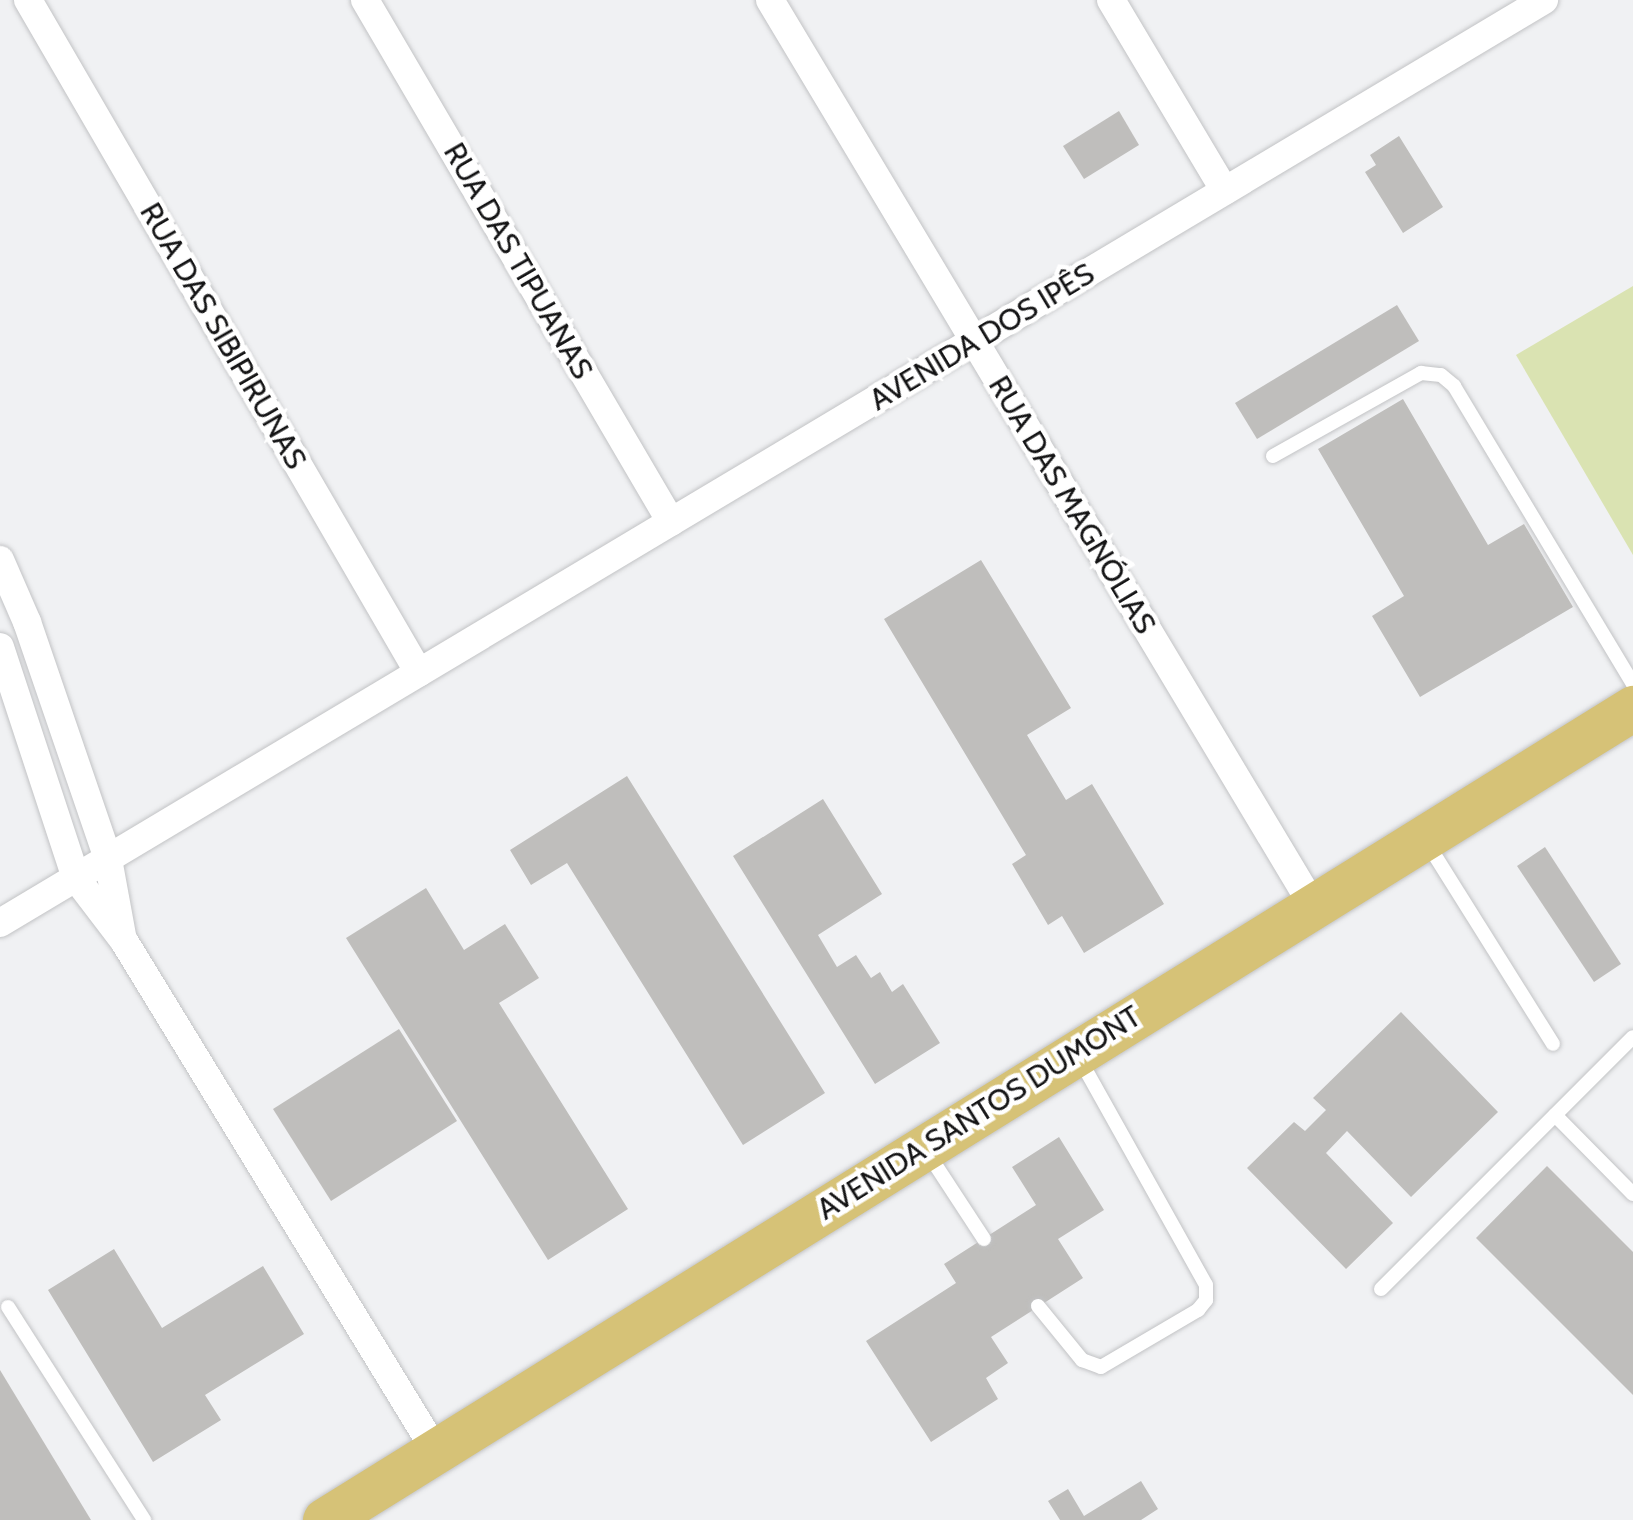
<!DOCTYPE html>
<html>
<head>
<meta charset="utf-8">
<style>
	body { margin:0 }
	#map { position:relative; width:1633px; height:1520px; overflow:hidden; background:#f0f1f3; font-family:Cabin,sans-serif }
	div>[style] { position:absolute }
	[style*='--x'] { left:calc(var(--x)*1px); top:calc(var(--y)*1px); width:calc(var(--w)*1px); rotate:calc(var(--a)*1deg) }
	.green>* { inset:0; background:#dae3b2 }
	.building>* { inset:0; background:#bfbebc }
	.roads { filter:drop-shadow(0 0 2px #c2c3c5) drop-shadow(0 0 2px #c2c3c5) }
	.lane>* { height:14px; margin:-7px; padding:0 7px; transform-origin:7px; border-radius:7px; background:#fff }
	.street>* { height:28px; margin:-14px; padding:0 14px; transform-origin:14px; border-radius:14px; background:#fff }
	.primary>* { height:45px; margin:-22.5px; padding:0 22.5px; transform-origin:22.5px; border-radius:22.5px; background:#d6c277 }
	span { translate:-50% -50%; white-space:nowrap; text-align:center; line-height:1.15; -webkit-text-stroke:9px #fff; paint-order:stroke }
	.street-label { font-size:30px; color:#141415 }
</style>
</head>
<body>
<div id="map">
	<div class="green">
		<div style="clip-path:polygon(1633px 286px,1633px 555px,1516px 355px)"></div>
	</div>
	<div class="building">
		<div style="clip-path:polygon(1119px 111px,1139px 145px,1084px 179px,1063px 146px)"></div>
		<div style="clip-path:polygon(1399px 136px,1443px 207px,1403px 233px,1365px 172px,1376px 165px,1370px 155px)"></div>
		<div style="clip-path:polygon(1397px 305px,1419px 341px,1257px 439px,1235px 403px)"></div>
		<div style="clip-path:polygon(1403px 399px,1488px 545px,1524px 524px,1573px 607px,1420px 697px,1372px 616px,1404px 596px,1318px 449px)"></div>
		<div style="clip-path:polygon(981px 560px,1071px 708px,1027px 735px,1066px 800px,1092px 784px,1164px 904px,1084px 953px,1062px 916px,1048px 925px,1012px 864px,1026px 855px,884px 619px)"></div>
		<div style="clip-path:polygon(627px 776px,825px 1093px,743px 1145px,567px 863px,531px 885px,510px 850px)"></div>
		<div style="clip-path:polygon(823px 799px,882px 894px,818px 935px,837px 967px,856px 955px,871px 978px,880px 972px,892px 992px,903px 984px,940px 1043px,875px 1084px,733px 856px)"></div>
		<div style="clip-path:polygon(1545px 847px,1621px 964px,1594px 982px,1517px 866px)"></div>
		<div style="clip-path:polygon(426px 888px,464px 950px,505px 924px,539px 978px,499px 1003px,628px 1209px,548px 1260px,346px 938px)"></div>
		<div style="clip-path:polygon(1401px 1012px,1498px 1112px,1411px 1197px,1347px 1131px,1326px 1153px,1393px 1223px,1346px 1269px,1247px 1168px,1294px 1122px,1305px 1131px,1326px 1110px,1313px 1098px)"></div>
		<div style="clip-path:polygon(399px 1029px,457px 1121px,331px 1201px,273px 1109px)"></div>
		<div style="clip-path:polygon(1059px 1137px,1104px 1210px,1058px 1239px,1083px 1278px,991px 1337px,1008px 1363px,986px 1378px,998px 1399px,931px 1442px,866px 1341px,956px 1283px,944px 1264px,1036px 1205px,1012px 1167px)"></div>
		<div style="clip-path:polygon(1547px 1166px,1633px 1252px,1633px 1395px,1476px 1238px)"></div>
		<div style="clip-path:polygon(114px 1249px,162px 1328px,263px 1266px,304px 1334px,205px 1395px,221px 1420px,153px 1462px,48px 1290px)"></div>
		<div style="clip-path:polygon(0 1370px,91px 1520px,0 1520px)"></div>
		<div style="clip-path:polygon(1141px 1481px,1158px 1509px,1141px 1520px,1060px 1520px,1048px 1501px,1068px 1489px,1084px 1516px)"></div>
	</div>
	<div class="roads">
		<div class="lane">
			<div style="--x:1273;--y:456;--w:170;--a:-29.3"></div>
			<div style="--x:1421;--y:373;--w:20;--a:6"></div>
			<div style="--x:1441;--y:375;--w:17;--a:40"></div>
			<div style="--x:1454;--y:386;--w:348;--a:59"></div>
			<div style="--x:1427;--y:843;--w:237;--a:57.9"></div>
			<div style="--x:1555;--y:1115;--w:111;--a:45.4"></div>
			<div style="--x:927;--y:1152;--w:104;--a:56.8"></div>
			<div style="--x:1381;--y:1289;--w:356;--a:-45"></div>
			<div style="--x:1038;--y:1306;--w:70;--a:50.8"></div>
			<div style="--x:1082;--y:1360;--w:20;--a:20"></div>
			<div style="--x:1101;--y:1367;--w:113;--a:-30.4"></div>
			<div style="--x:1198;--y:1310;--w:13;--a:-51"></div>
			<div style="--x:1206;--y:1300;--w:15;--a:-90"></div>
			<div style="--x:1206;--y:1285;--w:260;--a:-119.2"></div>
			<div style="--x:8;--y:1307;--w:253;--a:57.4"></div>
		</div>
		<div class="street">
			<div style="--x:28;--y:0;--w:778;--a:59.84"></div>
			<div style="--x:365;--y:0;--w:605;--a:59.62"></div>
			<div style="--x:770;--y:0;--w:1056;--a:59.06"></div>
			<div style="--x:1111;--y:0;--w:222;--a:59.2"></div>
			<div style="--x:0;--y:560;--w:68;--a:66.5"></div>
			<div style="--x:27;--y:622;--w:250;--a:71.1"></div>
			<div style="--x:108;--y:859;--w:77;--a:79.6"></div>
			<div style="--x:0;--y:647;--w:243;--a:71.8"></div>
			<div style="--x:76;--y:878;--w:79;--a:52.7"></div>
			<div style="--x:124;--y:941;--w:596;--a:58.57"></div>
			<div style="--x:0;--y:923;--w:1799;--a:-30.87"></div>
		</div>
		<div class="primary">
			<div style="--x:325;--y:1520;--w:1540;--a:-31.83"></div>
		</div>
	</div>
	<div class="street-label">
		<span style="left:518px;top:261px;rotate:60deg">RUA DAS TIPUANAS</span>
		<span style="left:223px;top:336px;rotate:60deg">RUA DAS SIBIPIRUNAS</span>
		<span style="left:982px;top:337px;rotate:-31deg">AVENIDA DOS IPÊS</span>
		<span style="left:1072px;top:505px;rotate:59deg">RUA DAS MAGNÓLIAS</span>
		<span style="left:979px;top:1113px;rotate:-32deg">AVENIDA SANTOS DUMONT</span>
	</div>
</div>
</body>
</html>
